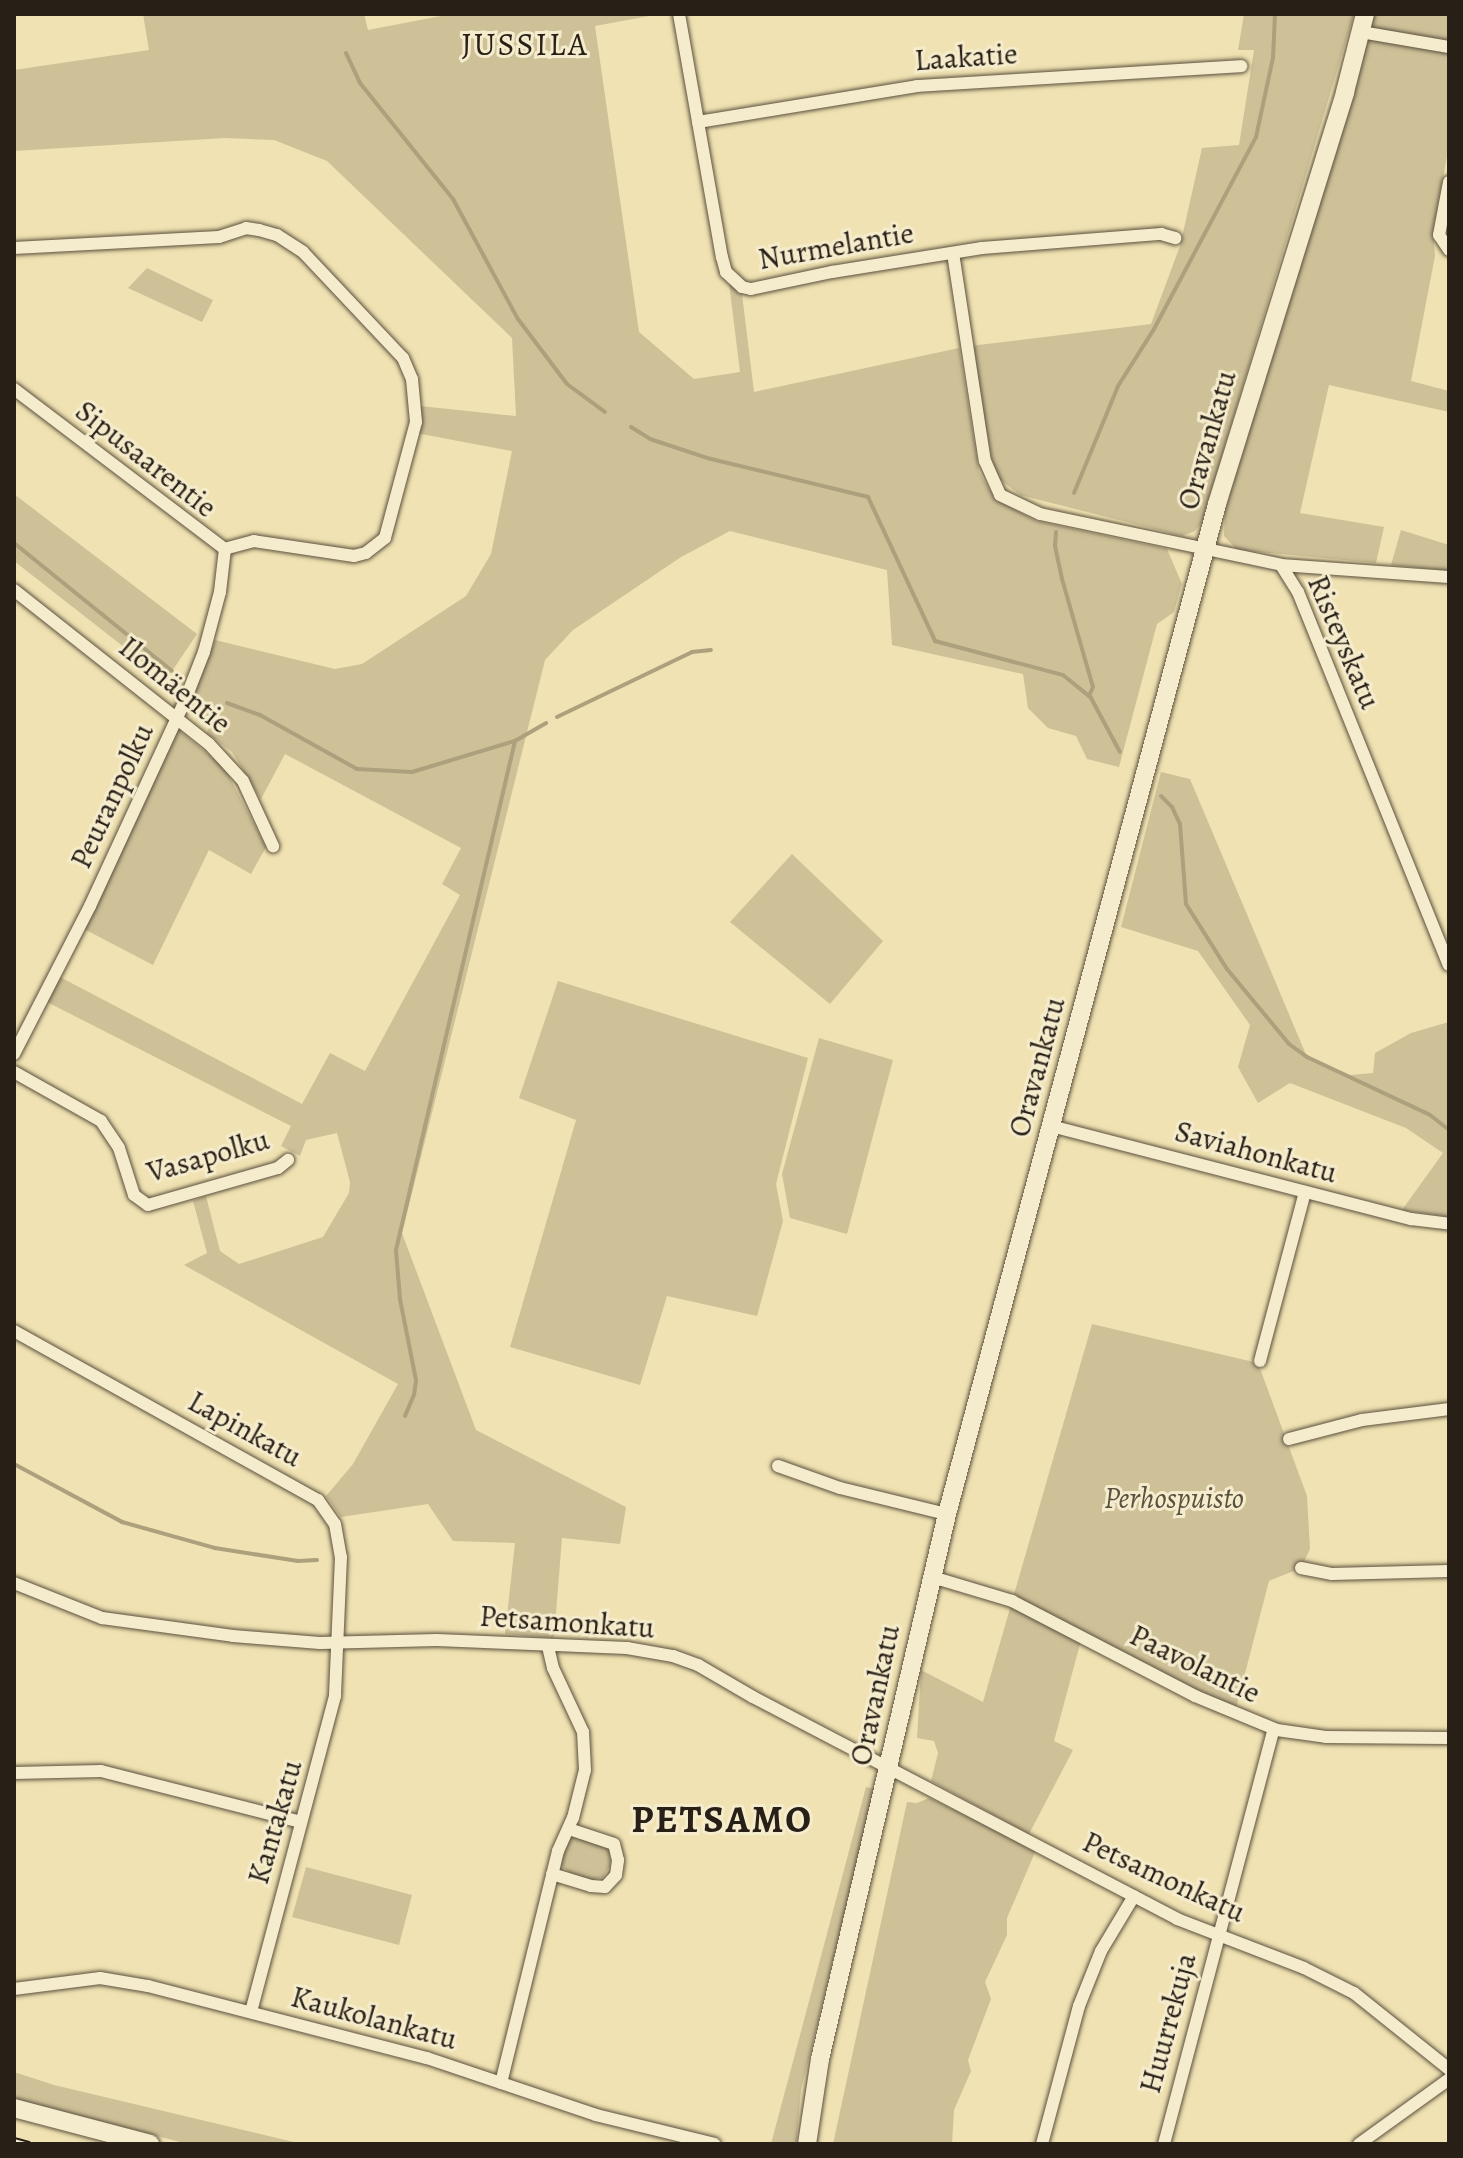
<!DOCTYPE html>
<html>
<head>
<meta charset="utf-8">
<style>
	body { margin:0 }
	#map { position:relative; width:1463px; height:2158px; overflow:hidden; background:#f0e2b2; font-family:Alegreya,serif }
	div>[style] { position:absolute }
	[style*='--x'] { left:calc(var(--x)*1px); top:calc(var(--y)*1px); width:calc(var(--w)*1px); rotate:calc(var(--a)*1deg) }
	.green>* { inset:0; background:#cec198 }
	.stream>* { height:4px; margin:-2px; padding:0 2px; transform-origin:2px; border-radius:2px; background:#aca07d }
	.roads { filter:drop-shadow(0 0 2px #5a503e) drop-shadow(0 0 2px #5a503e) }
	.street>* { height:12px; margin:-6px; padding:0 6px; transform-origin:6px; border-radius:6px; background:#f5eccd }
	.secondary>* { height:18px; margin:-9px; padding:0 9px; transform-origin:9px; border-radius:9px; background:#f5eccd }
	.rail>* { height:7px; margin-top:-3.5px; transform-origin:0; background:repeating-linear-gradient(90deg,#f5eccd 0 12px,#282017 0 24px); box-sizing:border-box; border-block:2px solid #282017 }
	span { translate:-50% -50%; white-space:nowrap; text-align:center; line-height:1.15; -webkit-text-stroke:6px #f5eccd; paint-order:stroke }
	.street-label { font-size:30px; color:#282017 }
	.park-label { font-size:30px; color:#5a503e; font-style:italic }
	.neighbourhood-label { font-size:32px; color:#282017; letter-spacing:2px }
	.district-label { font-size:38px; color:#282017; font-weight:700; letter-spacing:2px }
	.frame { position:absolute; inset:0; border:16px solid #282017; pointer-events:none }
</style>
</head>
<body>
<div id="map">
	<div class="green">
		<div style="clip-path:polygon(143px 14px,364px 14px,368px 30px,451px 14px,660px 14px,595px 26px,639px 332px,694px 379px,740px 372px,729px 283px,742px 294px,754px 392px,959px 348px,979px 472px,995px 499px,1036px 521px,1167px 549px,1182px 584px,1174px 612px,1157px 624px,1119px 767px,1087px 759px,1076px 736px,1048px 728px,1028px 708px,1023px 674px,892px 645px,887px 570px,730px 531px,681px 557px,573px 630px,545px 660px,402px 1233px,476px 1430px,626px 1507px,620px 1544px,562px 1538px,554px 1638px,505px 1634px,515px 1543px,453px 1541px,428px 1504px,341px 1517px,326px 1496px,353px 1464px,398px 1384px,184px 1265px,207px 1253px,193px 1201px,206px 1196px,220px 1251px,239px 1264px,323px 1237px,349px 1193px,350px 1182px,337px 1133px,306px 1140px,300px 1156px,281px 1146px,291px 1126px,47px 1002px,60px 977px,302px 1104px,330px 1053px,365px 1071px,460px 895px,442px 884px,461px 848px,285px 754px,261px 799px,232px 752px,207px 733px,210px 720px,190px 705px,215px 640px,335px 669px,362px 664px,466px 596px,491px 554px,512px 451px,416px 433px,420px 406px,516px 416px,512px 338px,327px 161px,274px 140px,225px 138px,14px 151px,14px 70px,149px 50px)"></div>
		<div style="clip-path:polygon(1244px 14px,1354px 14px,1202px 522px,1195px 531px,1182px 536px,1020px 495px,998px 478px,992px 460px,970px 346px,1151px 324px,1180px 246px,1202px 148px,1239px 145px,1254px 50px,1238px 50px)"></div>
		<div style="clip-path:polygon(1374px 14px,1449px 14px,1449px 146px,1433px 231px,1435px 256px,1411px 381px,1449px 391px,1449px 412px,1329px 385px,1300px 513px,1384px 527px,1376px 563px,1237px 550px,1224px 536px,1225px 510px)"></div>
		<div style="clip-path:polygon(147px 268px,213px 300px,202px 322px,128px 288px)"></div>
		<div style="clip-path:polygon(14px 494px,197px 634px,166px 680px,14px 561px)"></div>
		<div style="clip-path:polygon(1401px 530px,1449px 545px,1449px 571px,1391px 565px)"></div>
		<div style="clip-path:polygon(178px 730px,224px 767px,266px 847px,251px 874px,209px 850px,153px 965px,84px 929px)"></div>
		<div style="clip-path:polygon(1161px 772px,1190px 779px,1307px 1057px,1350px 1075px,1373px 1073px,1375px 1053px,1411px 1033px,1449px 1022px,1449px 1217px,1402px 1210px,1443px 1153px,1406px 1128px,1290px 1083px,1258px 1103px,1238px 1067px,1250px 1025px,1198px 951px,1121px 927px)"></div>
		<div style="clip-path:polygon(792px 854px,883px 941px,830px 1004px,730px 922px)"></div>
		<div style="clip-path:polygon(558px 981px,808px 1058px,776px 1184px,783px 1221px,757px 1316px,667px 1296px,640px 1385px,510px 1347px,576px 1120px,519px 1098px)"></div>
		<div style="clip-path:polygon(819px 1038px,893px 1060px,847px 1234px,790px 1218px,782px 1174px)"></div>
		<div style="clip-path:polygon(1092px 1324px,1258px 1363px,1307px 1496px,1310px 1549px,1301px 1568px,1269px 1581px,1235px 1712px,1083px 1633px,1054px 1741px,1073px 1750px,1029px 1834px,931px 1781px,938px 1753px,934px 1741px,917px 1738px,921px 1670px,983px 1702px)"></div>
		<div style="clip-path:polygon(866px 1787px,875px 1789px,801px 2090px,796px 2144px,771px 2144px)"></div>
		<div style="clip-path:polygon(929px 1798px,1036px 1850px,1007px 1918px,1007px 1935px,985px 1982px,991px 1999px,968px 2060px,971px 2071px,954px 2110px,952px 2144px,833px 2144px,907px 1802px,917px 1803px)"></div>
		<div style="clip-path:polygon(577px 1837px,610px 1848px,610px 1866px,603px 1877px,592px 1880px,573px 1875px,559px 1864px,567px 1840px)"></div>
		<div style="clip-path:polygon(306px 1867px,412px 1895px,399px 1945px,292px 1917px)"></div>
		<div style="clip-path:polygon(14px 2072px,54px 2085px,302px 2144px,188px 2144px,14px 2099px)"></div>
	</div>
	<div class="stream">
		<div style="--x:346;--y:53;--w:33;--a:65"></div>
		<div style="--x:360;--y:83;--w:149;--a:51.3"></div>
		<div style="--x:453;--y:199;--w:136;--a:61.6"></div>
		<div style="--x:518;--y:319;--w:81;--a:53"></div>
		<div style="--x:567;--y:384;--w:47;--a:36.4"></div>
		<div style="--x:631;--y:427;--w:22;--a:32"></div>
		<div style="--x:650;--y:439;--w:60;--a:18.4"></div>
		<div style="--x:707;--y:458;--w:166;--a:13.6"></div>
		<div style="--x:868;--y:497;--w:159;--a:65"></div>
		<div style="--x:935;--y:641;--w:132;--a:14.9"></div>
		<div style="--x:1063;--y:675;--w:36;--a:39"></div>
		<div style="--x:1091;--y:698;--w:61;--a:61.8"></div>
		<div style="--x:1074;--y:493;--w:116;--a:-67.6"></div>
		<div style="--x:1118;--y:386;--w:67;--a:-57.7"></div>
		<div style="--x:1154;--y:329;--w:217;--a:-62"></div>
		<div style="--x:1256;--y:137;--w:81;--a:-77.9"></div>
		<div style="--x:1273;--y:58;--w:44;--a:-87.4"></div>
		<div style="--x:1056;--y:532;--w:14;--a:94"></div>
		<div style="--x:1055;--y:546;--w:34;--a:78"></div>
		<div style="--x:1062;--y:579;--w:112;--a:74"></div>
		<div style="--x:1093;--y:687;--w:10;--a:114"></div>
		<div style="--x:14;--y:543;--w:203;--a:39"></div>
		<div style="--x:227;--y:703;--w:35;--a:20"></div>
		<div style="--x:260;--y:715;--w:111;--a:29.1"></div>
		<div style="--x:357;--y:769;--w:55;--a:3.1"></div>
		<div style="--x:412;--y:772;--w:108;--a:-16.8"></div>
		<div style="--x:515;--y:741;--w:36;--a:-30"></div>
		<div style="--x:557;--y:717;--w:150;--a:-25.7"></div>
		<div style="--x:692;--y:652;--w:19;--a:-6"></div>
		<div style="--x:1161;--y:796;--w:16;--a:45"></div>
		<div style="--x:1172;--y:807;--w:19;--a:65"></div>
		<div style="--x:1180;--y:824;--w:80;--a:85.7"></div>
		<div style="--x:1186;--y:904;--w:77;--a:57.8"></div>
		<div style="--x:1227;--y:969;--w:97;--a:50.4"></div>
		<div style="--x:1289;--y:1044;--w:22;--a:36"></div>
		<div style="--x:1307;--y:1057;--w:136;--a:25.2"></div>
		<div style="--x:1430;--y:1115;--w:24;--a:38"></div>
		<div style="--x:405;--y:1416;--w:23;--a:-67"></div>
		<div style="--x:414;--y:1395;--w:15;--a:-82"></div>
		<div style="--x:416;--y:1380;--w:83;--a:-101.2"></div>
		<div style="--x:400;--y:1299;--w:49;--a:-94.7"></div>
		<div style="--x:396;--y:1250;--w:523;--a:-76.84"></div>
		<div style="--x:14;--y:1464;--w:123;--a:28.2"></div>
		<div style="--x:122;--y:1522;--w:97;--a:15.6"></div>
		<div style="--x:215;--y:1548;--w:84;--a:8.9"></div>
		<div style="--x:298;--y:1561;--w:19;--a:-3"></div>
	</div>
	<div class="roads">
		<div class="street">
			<div style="--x:679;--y:14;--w:247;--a:80"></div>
			<div style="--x:722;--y:257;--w:16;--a:75"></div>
			<div style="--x:726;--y:272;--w:22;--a:43"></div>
			<div style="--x:742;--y:287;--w:9;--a:13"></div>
			<div style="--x:751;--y:289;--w:83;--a:-11.9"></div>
			<div style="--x:832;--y:272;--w:152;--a:-9.1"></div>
			<div style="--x:982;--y:248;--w:180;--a:-4.5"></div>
			<div style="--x:1161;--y:234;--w:15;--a:16"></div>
			<div style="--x:1361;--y:32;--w:89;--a:9.7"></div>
			<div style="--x:698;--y:122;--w:222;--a:-9.3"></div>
			<div style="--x:917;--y:86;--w:325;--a:-3.5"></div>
			<div style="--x:1449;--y:182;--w:54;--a:100.7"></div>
			<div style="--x:1439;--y:235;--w:18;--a:56"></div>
			<div style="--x:14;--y:248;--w:205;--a:-3.1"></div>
			<div style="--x:219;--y:237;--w:28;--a:-18"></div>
			<div style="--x:246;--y:228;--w:13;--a:9"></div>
			<div style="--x:259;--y:230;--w:19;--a:16"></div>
			<div style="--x:277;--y:235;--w:31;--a:33"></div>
			<div style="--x:303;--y:252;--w:146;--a:46.7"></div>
			<div style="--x:403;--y:358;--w:23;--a:67"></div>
			<div style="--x:412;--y:379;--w:43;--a:84.7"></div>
			<div style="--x:416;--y:422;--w:120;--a:105"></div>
			<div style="--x:385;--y:538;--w:24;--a:142"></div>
			<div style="--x:366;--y:553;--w:12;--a:166"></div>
			<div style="--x:354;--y:556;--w:101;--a:-171.5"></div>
			<div style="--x:254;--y:541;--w:30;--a:165"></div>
			<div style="--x:953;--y:253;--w:210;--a:81.3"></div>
			<div style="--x:985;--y:461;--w:37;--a:66"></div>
			<div style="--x:1000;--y:495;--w:44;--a:25.4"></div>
			<div style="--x:1040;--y:514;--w:246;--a:11.9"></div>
			<div style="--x:1281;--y:565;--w:32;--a:58"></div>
			<div style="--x:1298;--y:592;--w:402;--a:68"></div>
			<div style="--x:14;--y:389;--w:265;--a:37.2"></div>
			<div style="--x:1281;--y:565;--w:168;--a:4.1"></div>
			<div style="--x:14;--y:590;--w:248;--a:38.3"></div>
			<div style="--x:209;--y:744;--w:50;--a:47.4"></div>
			<div style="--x:243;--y:781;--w:72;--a:65.2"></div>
			<div style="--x:14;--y:1054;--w:166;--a:-62.8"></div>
			<div style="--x:90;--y:906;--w:224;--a:-65.2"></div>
			<div style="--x:184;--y:703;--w:55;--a:-68.6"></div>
			<div style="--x:204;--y:652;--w:62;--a:-75.1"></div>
			<div style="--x:220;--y:592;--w:43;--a:-83.4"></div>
			<div style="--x:14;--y:1072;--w:100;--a:29.4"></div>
			<div style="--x:101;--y:1121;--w:32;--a:56"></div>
			<div style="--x:119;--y:1148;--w:49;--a:72.3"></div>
			<div style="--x:134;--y:1195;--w:17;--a:36"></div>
			<div style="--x:148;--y:1205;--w:135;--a:-15.9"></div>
			<div style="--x:278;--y:1168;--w:13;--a:-39"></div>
			<div style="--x:1051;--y:1126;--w:372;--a:14.5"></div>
			<div style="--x:1411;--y:1219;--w:38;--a:7"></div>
			<div style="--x:14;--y:1331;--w:348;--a:29.1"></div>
			<div style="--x:318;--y:1500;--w:29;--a:55"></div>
			<div style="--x:335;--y:1524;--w:34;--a:80"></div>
			<div style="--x:341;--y:1557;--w:139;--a:92.5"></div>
			<div style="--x:335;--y:1696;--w:327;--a:104.9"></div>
			<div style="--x:1260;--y:1361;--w:175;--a:-75.1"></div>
			<div style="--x:1289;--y:1439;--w:75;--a:-14.6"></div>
			<div style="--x:1362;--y:1420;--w:88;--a:-7.2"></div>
			<div style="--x:778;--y:1466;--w:66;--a:19.5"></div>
			<div style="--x:840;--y:1488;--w:110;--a:13.7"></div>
			<div style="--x:1301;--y:1568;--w:32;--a:11"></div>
			<div style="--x:1332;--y:1574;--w:117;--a:-1.5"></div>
			<div style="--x:932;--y:1577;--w:84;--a:16.7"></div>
			<div style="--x:1012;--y:1601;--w:206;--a:27.4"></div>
			<div style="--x:1195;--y:1696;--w:89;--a:22.5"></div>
			<div style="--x:1277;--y:1730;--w:49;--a:8.1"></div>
			<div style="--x:1326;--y:1737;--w:123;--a:0.5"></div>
			<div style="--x:14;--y:1583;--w:95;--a:21.7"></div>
			<div style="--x:102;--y:1618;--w:132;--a:7.8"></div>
			<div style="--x:233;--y:1636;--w:87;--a:4.6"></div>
			<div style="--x:320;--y:1643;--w:117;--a:-1.5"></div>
			<div style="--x:437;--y:1640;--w:190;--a:2.4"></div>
			<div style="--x:627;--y:1648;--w:47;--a:9.9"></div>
			<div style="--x:673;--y:1656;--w:27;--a:20"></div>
			<div style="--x:698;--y:1665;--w:64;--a:30.2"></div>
			<div style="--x:753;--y:1697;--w:479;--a:27.6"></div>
			<div style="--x:1177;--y:1919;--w:136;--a:21.1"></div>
			<div style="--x:1304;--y:1968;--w:56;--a:26.6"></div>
			<div style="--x:1354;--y:1993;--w:122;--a:38.7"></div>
			<div style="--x:14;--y:1773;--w:87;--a:-1.3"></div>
			<div style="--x:101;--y:1771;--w:206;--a:14.3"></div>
			<div style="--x:552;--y:1874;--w:41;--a:17.1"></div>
			<div style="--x:591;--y:1886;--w:14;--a:4"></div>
			<div style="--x:605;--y:1887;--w:16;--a:-47"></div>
			<div style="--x:616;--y:1875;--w:15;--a:-82"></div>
			<div style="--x:618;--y:1860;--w:16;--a:-104"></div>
			<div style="--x:614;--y:1844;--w:47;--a:-161.6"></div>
			<div style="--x:14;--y:1989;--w:87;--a:-7.3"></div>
			<div style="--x:100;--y:1978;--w:49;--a:9.5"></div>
			<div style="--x:148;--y:1986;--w:288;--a:14.5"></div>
			<div style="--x:427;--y:2058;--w:178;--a:18.6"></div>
			<div style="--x:596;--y:2115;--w:122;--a:13.7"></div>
			<div style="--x:501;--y:2083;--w:239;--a:-76.2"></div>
			<div style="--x:558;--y:1851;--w:36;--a:-66"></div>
			<div style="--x:573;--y:1818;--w:49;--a:-76"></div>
			<div style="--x:585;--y:1770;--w:38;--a:-93"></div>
			<div style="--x:583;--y:1732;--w:71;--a:-115.1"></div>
			<div style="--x:553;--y:1668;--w:22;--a:-103"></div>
			<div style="--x:1042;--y:2144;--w:143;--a:-75"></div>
			<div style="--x:1079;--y:2006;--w:59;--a:-68.2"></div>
			<div style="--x:1101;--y:1951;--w:64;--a:-59"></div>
			<div style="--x:1164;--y:2144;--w:429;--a:-75.2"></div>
			<div style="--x:1359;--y:2144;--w:111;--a:-35.8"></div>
		</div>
		<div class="secondary">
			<div style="--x:14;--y:2108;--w:141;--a:14.8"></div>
			<div style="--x:807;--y:2144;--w:86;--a:-81.3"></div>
			<div style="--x:820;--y:2059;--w:560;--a:-76.88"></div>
			<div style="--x:947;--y:1514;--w:1045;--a:-75.03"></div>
			<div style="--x:1217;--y:504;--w:431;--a:-72.7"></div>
			<div style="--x:1345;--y:92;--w:81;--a:-75.6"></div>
		</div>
	</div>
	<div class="rail">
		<div style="--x:14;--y:2140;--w:16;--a:15"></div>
	</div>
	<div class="street-label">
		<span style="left:966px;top:57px;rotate:-4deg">Laakatie</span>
		<span style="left:836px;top:246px;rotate:-10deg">Nurmelantie</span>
		<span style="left:1207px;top:440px;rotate:-74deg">Oravankatu</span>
		<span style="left:146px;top:459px;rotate:38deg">Sipusaarentie</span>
		<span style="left:1344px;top:642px;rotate:67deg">Risteyskatu</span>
		<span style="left:175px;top:685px;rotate:39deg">Ilomäentie</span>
		<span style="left:112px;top:796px;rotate:-65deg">Peuranpolku</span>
		<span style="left:1037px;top:1067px;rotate:-75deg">Oravankatu</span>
		<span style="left:1256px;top:1152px;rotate:15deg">Saviahonkatu</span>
		<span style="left:208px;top:1156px;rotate:-16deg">Vasapolku</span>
		<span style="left:245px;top:1429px;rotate:29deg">Lapinkatu</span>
		<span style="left:567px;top:1622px;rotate:4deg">Petsamonkatu</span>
		<span style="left:1195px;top:1664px;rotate:26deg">Paavolantie</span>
		<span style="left:875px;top:1695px;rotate:-78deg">Oravankatu</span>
		<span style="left:275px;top:1822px;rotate:-74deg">Kantakatu</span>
		<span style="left:1164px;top:1877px;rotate:25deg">Petsamonkatu</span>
		<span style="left:374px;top:2018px;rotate:15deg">Kaukolankatu</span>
		<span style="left:1168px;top:2023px;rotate:-75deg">Huurrekuja</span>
	</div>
	<div class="park-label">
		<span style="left:1174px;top:1498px">Perhospuisto</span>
	</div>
	<div class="neighbourhood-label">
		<span style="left:525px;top:44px">JUSSILA</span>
	</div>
	<div class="district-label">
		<span style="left:722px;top:1820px">PETSAMO</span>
	</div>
	<div class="frame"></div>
</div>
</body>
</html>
